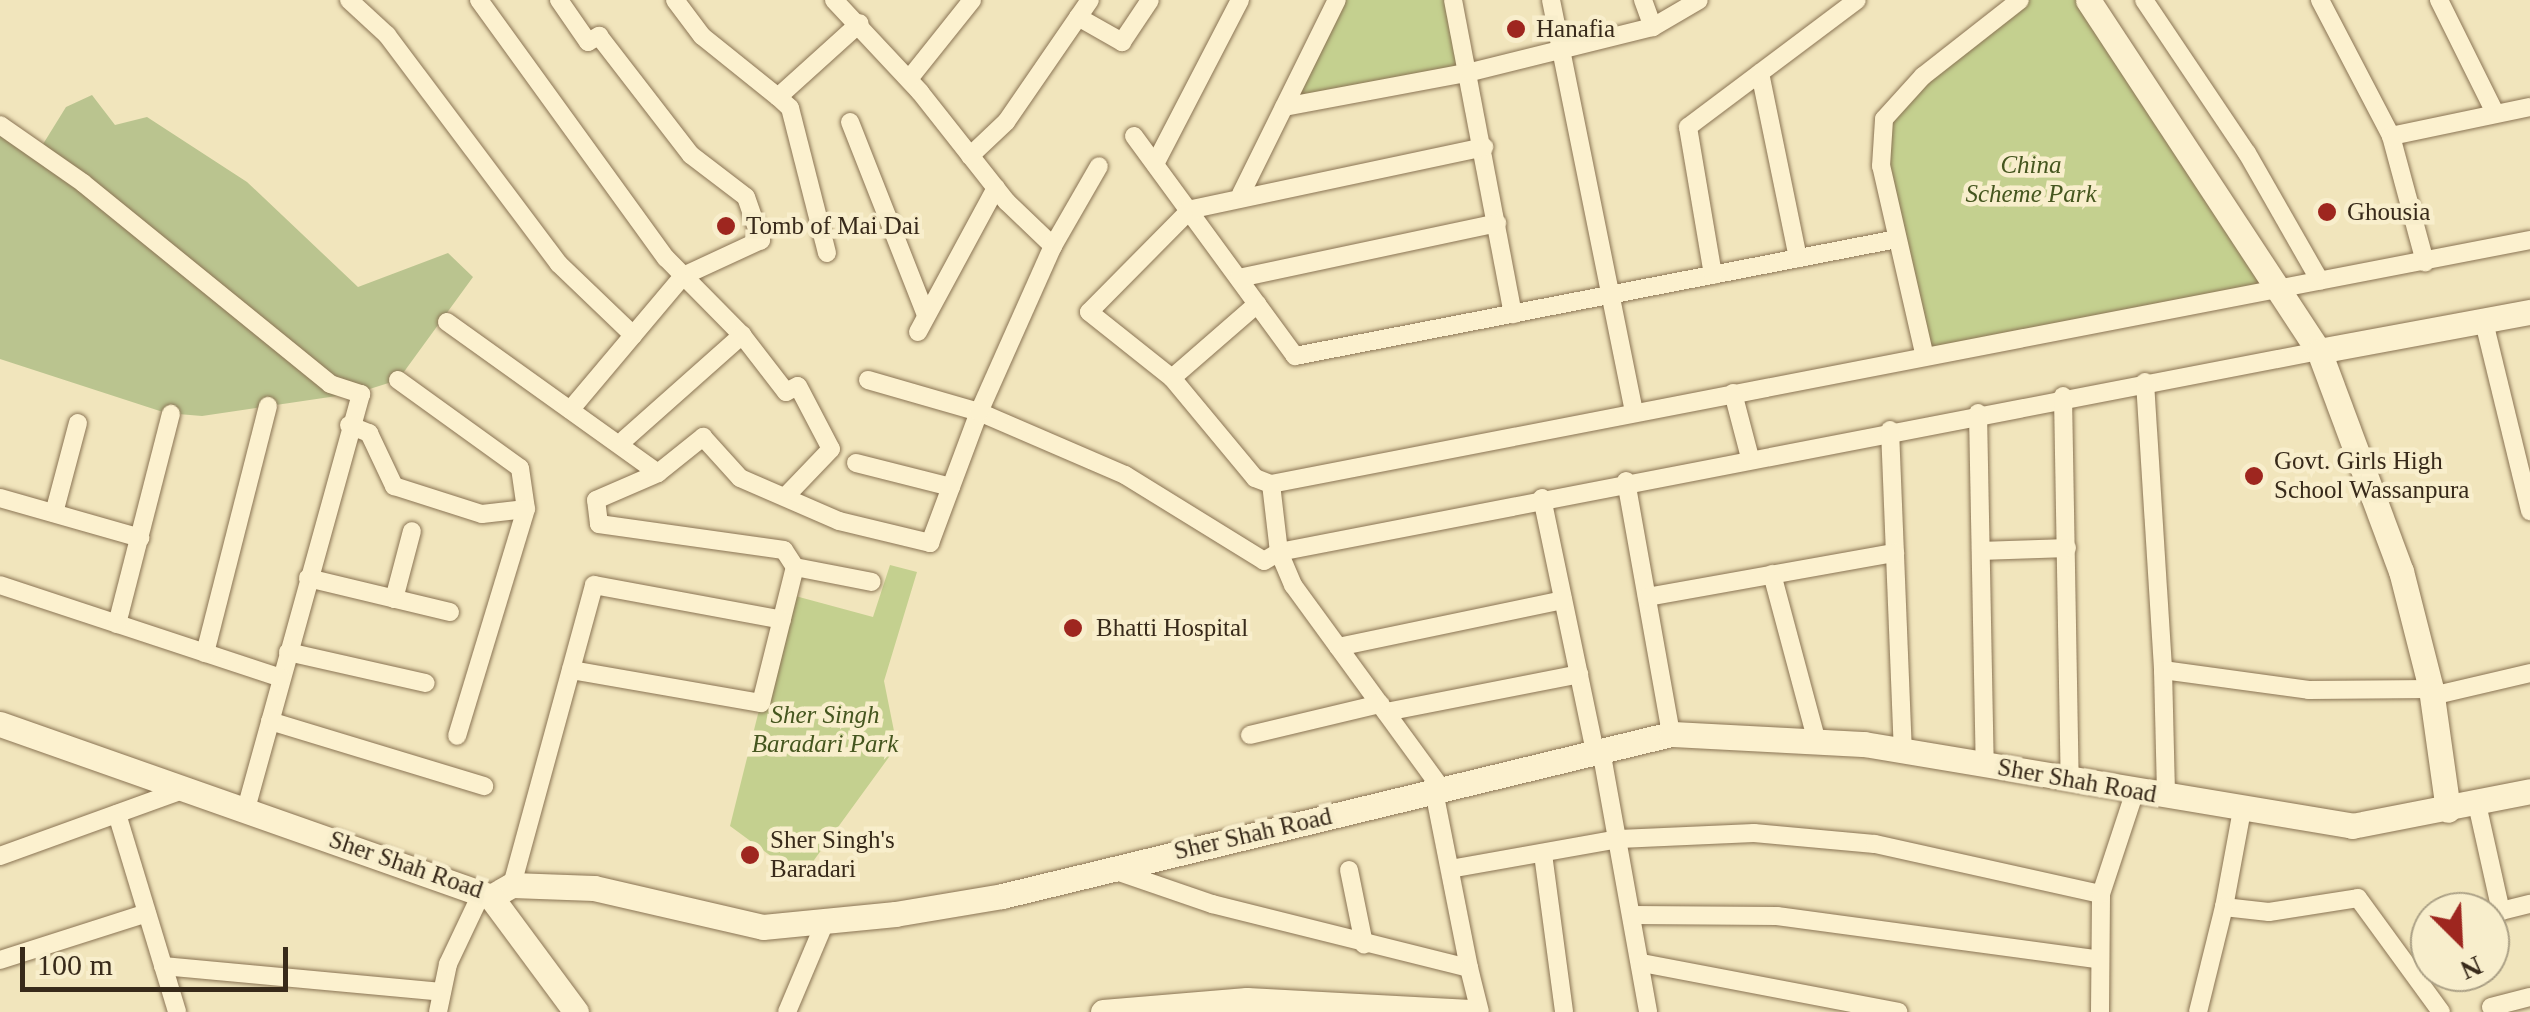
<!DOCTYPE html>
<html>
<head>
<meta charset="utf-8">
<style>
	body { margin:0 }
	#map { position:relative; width:2530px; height:1012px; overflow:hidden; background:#f1e5bc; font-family:"Times New Roman",serif }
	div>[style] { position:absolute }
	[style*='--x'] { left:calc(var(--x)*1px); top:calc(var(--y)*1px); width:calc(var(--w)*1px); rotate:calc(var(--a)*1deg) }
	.green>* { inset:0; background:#c4d08f }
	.cemetery>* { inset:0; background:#bac48f }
	.roads { filter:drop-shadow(0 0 2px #8a7454) drop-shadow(0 0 2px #8a7454) }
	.street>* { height:18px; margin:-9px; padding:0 9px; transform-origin:9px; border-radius:9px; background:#fcf1cf }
	.secondary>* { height:25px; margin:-12.5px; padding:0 12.5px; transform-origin:12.5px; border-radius:12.5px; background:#fcf1cf }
	.dots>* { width:28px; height:28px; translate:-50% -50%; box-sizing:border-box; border:5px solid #f8eecc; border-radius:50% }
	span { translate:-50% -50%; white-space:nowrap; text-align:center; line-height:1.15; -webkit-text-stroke:9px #f8eecc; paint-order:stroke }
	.poi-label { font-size:25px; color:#382a1a }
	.left { translate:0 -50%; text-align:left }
	.park-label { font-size:25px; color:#45561f; font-style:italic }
	.street-label { font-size:25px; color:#382a1a }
	.north { position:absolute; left:2410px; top:892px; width:100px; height:100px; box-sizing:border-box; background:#f8eecc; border:2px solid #aba085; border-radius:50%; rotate:156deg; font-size:28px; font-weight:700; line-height:40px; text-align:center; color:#382a1a }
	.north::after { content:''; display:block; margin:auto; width:35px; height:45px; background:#9e261f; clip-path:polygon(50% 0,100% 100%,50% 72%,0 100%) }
	.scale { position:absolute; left:20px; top:947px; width:268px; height:45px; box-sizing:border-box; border:5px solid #382a1a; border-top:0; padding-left:12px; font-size:30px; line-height:35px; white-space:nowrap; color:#382a1a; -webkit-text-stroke:8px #f8eecc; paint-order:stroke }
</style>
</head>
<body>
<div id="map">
	<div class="green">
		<div style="clip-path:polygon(1337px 0,1453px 0,1471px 72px,1284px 107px)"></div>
		<div style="clip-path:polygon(2018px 0,2084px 0,2269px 287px,1924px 353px,1881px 166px,1884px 119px)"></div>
		<div style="clip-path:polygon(890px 565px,917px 572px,884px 681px,897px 746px,801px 878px,730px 826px,788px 594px,873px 617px)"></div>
	</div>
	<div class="cemetery">
		<div style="clip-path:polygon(92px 95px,115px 125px,147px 117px,247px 182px,358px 287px,448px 253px,473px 277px,398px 380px,357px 393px,202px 416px,166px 413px,0 359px,0 125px,40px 149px,66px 107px)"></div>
	</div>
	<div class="roads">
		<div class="street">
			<div style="--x:349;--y:0;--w:52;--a:42.6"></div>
			<div style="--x:387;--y:35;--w:286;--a:53.1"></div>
			<div style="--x:559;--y:264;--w:103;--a:43.8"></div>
			<div style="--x:479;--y:0;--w:319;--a:54.1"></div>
			<div style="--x:666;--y:258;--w:108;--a:45.4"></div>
			<div style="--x:559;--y:0;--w:51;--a:55.4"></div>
			<div style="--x:588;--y:42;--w:13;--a:-29"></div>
			<div style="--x:599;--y:36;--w:150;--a:52.3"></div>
			<div style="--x:691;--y:155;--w:69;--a:37.4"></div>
			<div style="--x:746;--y:197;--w:46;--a:70.8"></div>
			<div style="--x:761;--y:240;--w:86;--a:155.2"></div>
			<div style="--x:683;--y:276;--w:175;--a:130.1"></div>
			<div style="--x:675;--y:0;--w:45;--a:53.1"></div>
			<div style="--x:702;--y:36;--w:97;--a:38.8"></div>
			<div style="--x:834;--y:0;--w:126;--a:46.9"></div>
			<div style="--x:920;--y:92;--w:140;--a:51.7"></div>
			<div style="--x:1007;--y:202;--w:64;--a:43.7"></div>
			<div style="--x:1453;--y:0;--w:320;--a:79.2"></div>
			<div style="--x:1551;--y:0;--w:421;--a:78.6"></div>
			<div style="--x:1643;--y:0;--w:29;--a:70"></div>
			<div style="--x:2144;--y:0;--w:184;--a:56.1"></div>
			<div style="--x:2247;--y:153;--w:147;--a:60.3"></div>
			<div style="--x:2320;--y:0;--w:153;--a:62.4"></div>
			<div style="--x:2391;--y:136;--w:131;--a:74.9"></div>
			<div style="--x:2439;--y:0;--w:126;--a:63.6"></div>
			<div style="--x:1078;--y:17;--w:51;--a:29.6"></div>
			<div style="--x:1122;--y:42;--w:50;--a:-56.3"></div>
			<div style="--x:1760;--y:73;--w:189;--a:78.4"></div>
			<div style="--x:909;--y:79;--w:101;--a:-51.4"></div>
			<div style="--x:1284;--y:107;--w:190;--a:-10.6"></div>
			<div style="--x:1471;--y:72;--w:187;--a:-13.9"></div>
			<div style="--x:1653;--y:27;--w:53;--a:-30.4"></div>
			<div style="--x:850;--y:122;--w:207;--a:68.5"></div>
			<div style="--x:0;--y:125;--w:101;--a:34.9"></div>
			<div style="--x:83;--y:183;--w:318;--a:39.1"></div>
			<div style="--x:330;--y:384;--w:33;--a:18"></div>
			<div style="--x:361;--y:394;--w:432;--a:105.5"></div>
			<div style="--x:1134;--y:136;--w:273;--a:53.8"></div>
			<div style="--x:1295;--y:356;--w:613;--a:-11"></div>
			<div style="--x:2391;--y:136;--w:142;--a:-11.8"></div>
			<div style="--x:970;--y:156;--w:50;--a:-43.4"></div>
			<div style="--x:1006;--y:122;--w:148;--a:-55.5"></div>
			<div style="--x:1155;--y:164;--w:185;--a:-62.6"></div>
			<div style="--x:1241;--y:194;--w:216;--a:-63.7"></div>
			<div style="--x:1188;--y:210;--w:303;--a:-12"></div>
			<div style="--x:1184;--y:216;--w:135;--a:134.7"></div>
			<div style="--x:1089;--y:312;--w:106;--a:38.5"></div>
			<div style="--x:1172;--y:378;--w:113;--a:-41"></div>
			<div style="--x:827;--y:253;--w:150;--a:-104.3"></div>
			<div style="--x:790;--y:108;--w:16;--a:-137"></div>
			<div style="--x:778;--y:97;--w:110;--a:-42.1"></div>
			<div style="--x:1713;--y:275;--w:150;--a:-99.6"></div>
			<div style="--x:1688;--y:127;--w:211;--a:-36.9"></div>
			<div style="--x:1239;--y:278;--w:264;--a:-12"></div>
			<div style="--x:447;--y:322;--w:259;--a:35.6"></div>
			<div style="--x:2484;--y:322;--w:195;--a:76.3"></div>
			<div style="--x:918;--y:332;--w:164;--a:-61.6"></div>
			<div style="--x:2319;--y:351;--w:1059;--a:169.06"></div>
			<div style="--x:1279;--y:552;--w:68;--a:-96.7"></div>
			<div style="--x:1271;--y:484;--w:1282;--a:-10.97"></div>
			<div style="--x:1924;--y:353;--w:192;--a:-102.9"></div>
			<div style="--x:1881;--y:166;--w:47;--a:-86.3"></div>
			<div style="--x:1884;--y:119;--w:58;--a:-47.8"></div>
			<div style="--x:1923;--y:76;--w:123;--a:-38.1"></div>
			<div style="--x:1172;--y:378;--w:130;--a:50.3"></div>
			<div style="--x:1255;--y:478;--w:17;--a:21"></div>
			<div style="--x:398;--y:380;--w:150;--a:35.8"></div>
			<div style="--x:520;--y:468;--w:41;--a:81.7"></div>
			<div style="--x:868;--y:380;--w:116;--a:16.1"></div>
			<div style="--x:979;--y:412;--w:159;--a:23.3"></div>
			<div style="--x:1125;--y:475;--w:163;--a:31.7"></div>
			<div style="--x:1264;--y:561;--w:17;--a:-31"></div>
			<div style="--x:1279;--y:552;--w:36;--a:67"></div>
			<div style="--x:1293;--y:585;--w:251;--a:53.9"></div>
			<div style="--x:2145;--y:382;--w:289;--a:86.4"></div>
			<div style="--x:2163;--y:670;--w:147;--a:7.8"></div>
			<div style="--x:2309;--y:690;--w:122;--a:-0.5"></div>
			<div style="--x:1733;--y:393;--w:67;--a:75.3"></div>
			<div style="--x:2063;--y:396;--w:384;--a:89"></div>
			<div style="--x:1978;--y:413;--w:352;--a:88.9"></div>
			<div style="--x:349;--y:425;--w:22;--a:22"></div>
			<div style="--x:369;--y:433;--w:59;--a:64.7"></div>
			<div style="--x:394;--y:486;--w:92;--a:17.7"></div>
			<div style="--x:482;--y:514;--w:44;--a:-6.5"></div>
			<div style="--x:526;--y:509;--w:237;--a:106.9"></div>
			<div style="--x:1890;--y:430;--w:321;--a:87.7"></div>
			<div style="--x:625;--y:439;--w:157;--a:-41.6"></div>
			<div style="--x:742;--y:335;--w:72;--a:52.3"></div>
			<div style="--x:786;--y:392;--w:13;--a:-27"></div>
			<div style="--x:798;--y:386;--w:71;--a:62.4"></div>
			<div style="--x:831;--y:449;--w:62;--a:133.7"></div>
			<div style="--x:856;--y:463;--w:98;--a:14.2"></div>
			<div style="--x:1626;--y:481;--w:257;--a:79.9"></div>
			<div style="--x:0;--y:498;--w:146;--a:15.9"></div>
			<div style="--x:1542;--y:498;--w:259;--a:78.2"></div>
			<div style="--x:54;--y:513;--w:93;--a:-75.1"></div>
			<div style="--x:1981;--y:551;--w:86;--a:-2"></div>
			<div style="--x:795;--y:567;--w:20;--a:-123"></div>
			<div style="--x:784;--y:550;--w:187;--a:-172"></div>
			<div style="--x:599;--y:524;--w:24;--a:-97"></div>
			<div style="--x:596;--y:500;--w:68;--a:-23.5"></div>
			<div style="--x:658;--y:473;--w:58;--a:-38.7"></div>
			<div style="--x:703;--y:437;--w:55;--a:47.9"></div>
			<div style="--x:740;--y:478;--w:108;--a:23.5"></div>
			<div style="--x:839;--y:521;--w:94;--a:13.6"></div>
			<div style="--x:930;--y:543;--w:140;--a:-69.5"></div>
			<div style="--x:979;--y:412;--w:182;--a:-66"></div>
			<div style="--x:1053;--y:246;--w:92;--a:-60.1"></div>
			<div style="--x:1772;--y:574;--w:174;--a:75"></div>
			<div style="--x:308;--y:578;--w:146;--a:13.5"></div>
			<div style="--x:0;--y:585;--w:296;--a:18.3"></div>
			<div style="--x:1647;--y:597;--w:252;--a:-10.1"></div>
			<div style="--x:394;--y:599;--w:70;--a:-75.2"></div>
			<div style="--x:117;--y:624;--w:217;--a:-75.6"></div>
			<div style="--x:1338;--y:647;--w:230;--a:-11.8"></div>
			<div style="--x:288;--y:652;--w:141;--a:12.7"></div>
			<div style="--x:205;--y:653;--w:255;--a:-75.7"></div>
			<div style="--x:571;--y:670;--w:193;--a:9.9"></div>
			<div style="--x:761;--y:703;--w:140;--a:-76"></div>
			<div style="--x:795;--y:567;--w:78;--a:11"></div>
			<div style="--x:2163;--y:670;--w:127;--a:88.6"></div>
			<div style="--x:2432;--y:696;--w:101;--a:-13.2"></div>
			<div style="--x:1386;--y:712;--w:197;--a:-11.1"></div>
			<div style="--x:270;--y:721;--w:224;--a:16.9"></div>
			<div style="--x:1250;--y:735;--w:134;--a:-13.4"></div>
			<div style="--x:1601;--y:750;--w:266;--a:79.8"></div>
			<div style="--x:1434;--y:791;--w:180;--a:78.8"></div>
			<div style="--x:2477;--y:804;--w:110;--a:77.4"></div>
			<div style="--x:2501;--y:911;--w:11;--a:165"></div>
			<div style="--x:2242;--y:810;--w:99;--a:100.5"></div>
			<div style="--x:2224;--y:907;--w:45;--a:6.3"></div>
			<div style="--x:2269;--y:912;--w:90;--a:-8.9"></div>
			<div style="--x:2358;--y:898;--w:141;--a:53.9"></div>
			<div style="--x:117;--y:814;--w:207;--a:73.1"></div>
			<div style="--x:1543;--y:854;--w:159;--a:82.4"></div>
			<div style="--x:0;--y:856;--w:197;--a:-19.9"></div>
			<div style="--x:1450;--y:869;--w:172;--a:-10.1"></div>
			<div style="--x:1619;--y:839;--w:135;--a:-2.5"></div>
			<div style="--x:1754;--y:833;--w:121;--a:5.2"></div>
			<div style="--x:1875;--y:844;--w:231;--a:12.5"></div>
			<div style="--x:1113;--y:870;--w:105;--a:19"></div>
			<div style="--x:1212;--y:904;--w:265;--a:14"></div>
			<div style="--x:1469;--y:968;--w:45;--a:76"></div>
			<div style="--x:1349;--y:870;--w:76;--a:78.5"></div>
			<div style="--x:512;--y:885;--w:311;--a:-74.7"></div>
			<div style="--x:594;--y:585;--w:191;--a:10.5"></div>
			<div style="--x:2501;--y:911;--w:30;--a:-14"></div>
			<div style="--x:1633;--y:915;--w:144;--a:0.4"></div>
			<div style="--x:1777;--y:916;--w:322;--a:7.7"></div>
			<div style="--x:0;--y:960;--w:154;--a:-17.7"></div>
			<div style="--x:1642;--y:963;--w:261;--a:10.8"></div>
			<div style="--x:163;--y:966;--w:280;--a:5.3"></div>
			<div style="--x:2491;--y:1007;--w:40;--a:-14.4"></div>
			<div style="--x:438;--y:1012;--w:49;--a:-78.2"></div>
			<div style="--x:448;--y:964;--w:80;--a:-64.7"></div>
			<div style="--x:787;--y:1012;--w:98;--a:-67.1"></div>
			<div style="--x:2100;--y:1012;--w:118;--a:-89.5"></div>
			<div style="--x:2101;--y:894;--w:108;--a:-71.7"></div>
			<div style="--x:2198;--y:1012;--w:108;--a:-76.1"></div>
		</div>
		<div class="secondary">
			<div style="--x:2088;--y:0;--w:420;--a:56.7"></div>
			<div style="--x:2319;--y:351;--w:235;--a:69.6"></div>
			<div style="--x:2401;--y:571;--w:122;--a:75.7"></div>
			<div style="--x:2431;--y:689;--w:122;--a:82"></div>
			<div style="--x:2319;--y:351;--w:215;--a:-10.5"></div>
			<div style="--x:0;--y:724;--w:521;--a:19.41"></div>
			<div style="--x:491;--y:897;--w:24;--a:-30"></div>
			<div style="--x:512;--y:885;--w:82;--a:2.1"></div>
			<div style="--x:594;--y:888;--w:173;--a:13"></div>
			<div style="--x:763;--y:927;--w:133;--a:-5.6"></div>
			<div style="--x:895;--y:914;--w:109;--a:-9.5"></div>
			<div style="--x:1002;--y:896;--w:688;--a:-13.61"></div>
			<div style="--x:1671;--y:734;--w:193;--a:3"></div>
			<div style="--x:1864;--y:744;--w:495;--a:9.5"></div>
			<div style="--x:2352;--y:826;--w:181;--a:-11.1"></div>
			<div style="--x:491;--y:897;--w:143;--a:53.5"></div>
			<div style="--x:1103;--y:1012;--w:144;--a:-4.8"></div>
			<div style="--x:1247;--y:1000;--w:223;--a:3.1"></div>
		</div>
	</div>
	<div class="dots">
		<div style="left:1516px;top:29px;background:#9e261f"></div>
		<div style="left:2327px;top:212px;background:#9e261f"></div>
		<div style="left:726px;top:226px;background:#9e261f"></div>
		<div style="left:2254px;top:476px;background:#9e261f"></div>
		<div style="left:1073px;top:628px;background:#9e261f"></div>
		<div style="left:750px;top:855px;background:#9e261f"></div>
	</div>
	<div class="poi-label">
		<span class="left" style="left:1536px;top:29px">Hanafia</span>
		<span class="left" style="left:2347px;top:212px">Ghousia</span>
		<span class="left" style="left:746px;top:226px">Tomb of Mai Dai</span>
		<span class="left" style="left:2274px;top:476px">Govt. Girls High<br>School Wassanpura</span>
		<span class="left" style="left:1096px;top:628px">Bhatti Hospital</span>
		<span class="left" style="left:770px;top:855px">Sher Singh's<br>Baradari</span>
	</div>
	<div class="park-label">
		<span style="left:2031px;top:180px">China<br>Scheme Park</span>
		<span style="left:825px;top:730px">Sher Singh<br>Baradari Park</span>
	</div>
	<div class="street-label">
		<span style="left:2077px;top:781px;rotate:10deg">Sher Shah Road</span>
		<span style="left:1253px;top:834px;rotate:-13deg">Sher Shah Road</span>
		<span style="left:406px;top:865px;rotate:19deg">Sher Shah Road</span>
	</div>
	<div class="north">N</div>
	<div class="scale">100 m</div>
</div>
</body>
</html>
